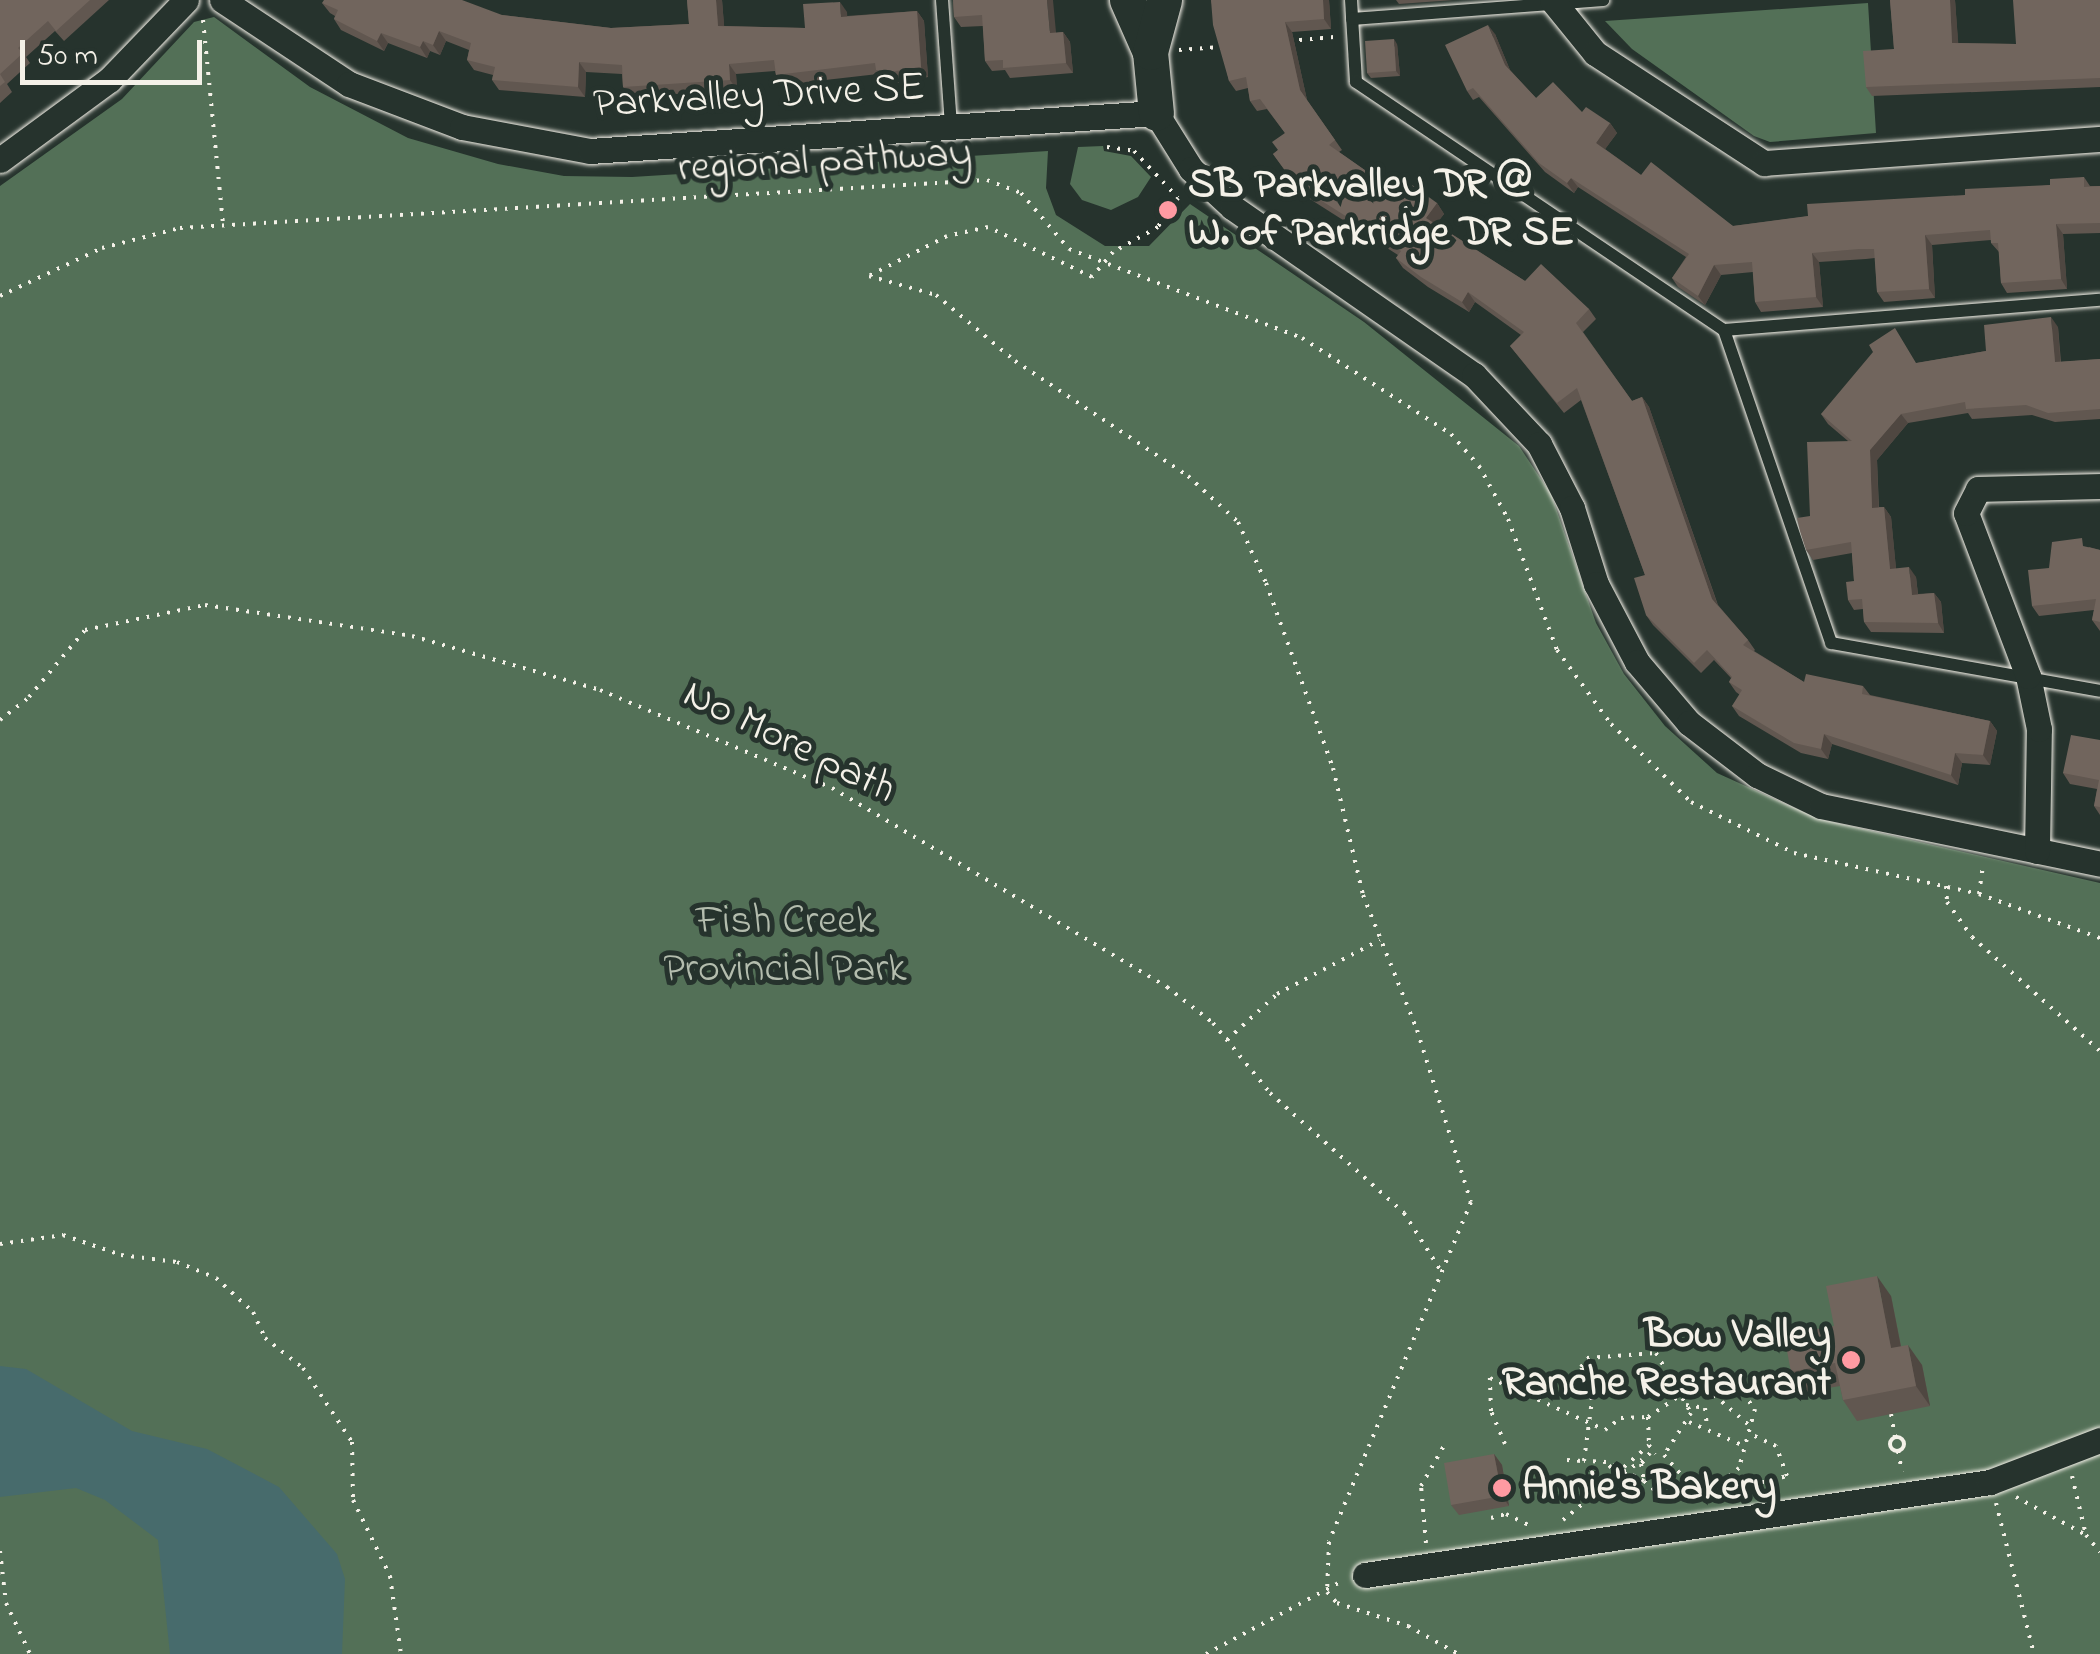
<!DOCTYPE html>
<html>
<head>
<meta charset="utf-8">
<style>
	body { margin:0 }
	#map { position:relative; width:2100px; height:1654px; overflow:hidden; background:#26332d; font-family:"Indie Flower",sans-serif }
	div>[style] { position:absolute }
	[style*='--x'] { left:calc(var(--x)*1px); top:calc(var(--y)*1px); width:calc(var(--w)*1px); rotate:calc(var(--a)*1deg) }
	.green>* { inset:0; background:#537057 }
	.water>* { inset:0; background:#476b6c }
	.path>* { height:4px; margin-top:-2px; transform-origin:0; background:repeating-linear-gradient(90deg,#f4f1e8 0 2.5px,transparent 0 10.5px) }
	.path>.ring { margin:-2px; padding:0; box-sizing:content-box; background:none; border:4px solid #f4f1e8; border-radius:50% }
	.roads { filter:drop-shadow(0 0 2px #f4f1e8) drop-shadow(0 0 2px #f4f1e8) }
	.lane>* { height:12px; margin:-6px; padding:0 6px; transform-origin:6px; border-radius:6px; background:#26332d }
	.street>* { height:25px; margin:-12.5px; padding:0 12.5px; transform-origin:12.5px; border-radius:12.5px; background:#26332d }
	.secondary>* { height:35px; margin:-17.5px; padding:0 17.5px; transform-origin:17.5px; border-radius:17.5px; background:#26332d }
	.wall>* { inset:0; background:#615750 }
	.shaded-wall>* { inset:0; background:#4f4741 }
	.building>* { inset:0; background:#71655d }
	.dots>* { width:28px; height:28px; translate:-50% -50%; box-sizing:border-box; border:5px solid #26332d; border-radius:50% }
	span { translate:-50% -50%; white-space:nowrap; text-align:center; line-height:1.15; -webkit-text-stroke:10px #26332d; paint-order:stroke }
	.street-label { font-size:42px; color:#f4f1e8 }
	.poi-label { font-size:42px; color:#f4f1e8; font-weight:700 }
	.left { translate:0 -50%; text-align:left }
	.right { translate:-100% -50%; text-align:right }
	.park-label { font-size:42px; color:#b4bdae }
	.scale { position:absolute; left:20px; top:40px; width:182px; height:45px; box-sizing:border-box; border:5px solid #f4f1e8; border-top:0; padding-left:12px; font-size:30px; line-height:35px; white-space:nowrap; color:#f4f1e8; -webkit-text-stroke:8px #26332d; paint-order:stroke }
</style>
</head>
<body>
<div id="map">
	<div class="green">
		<div style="clip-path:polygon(1868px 3px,1876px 133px,1770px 142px,1754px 136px,1632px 49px,1605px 21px)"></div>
		<div style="clip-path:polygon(214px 17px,310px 87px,408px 138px,498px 164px,564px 176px,632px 177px,1048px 151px,1046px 188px,1056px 215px,1105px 246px,1149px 246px,1190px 204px,1364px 322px,1519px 446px,1551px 494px,1596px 623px,1624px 674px,1665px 726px,1717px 773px,1819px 819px,2100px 883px,2100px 1654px,0 1654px,0 186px,122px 99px,194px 22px)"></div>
		<div style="clip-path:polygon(1103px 146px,1104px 151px,1131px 156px,1151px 177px,1138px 197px,1111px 210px,1082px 200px,1070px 184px,1078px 147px)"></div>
	</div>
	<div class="water">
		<div style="clip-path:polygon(0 1366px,26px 1369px,132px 1431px,207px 1449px,279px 1487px,337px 1554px,345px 1579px,342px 1654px,170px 1654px,158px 1540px,105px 1500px,76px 1488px,0 1497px)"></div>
	</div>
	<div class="path">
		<div style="--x:203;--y:20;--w:205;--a:84.4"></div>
		<div style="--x:1289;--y:41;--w:45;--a:-5.1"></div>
		<div style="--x:1179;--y:50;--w:41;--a:-4.2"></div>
		<div style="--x:1107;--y:147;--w:27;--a:8"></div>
		<div style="--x:1134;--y:151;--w:64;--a:46.9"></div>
		<div style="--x:1178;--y:198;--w:35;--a:125"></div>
		<div style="--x:1158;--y:227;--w:51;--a:150.9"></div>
		<div style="--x:1113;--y:252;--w:33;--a:130"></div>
		<div style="--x:1092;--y:277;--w:115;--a:-154.3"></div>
		<div style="--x:988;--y:227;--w:42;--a:167.6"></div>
		<div style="--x:947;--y:236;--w:88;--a:152.9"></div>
		<div style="--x:869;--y:276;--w:70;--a:15.8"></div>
		<div style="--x:936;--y:295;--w:103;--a:39.9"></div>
		<div style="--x:1015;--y:361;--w:208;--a:33.6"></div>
		<div style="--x:1188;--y:476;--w:68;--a:42.6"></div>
		<div style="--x:1238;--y:522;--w:67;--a:65.3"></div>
		<div style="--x:1266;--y:583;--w:197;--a:70.1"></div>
		<div style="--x:1333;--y:768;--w:130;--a:76.7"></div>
		<div style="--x:1363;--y:895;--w:145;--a:68.2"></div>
		<div style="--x:1417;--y:1030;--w:180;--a:72.6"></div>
		<div style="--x:1471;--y:1202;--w:368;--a:112.7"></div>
		<div style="--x:1329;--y:1542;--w:50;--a:92.3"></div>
		<div style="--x:1327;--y:1592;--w:15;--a:48"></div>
		<div style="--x:1337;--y:1603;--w:75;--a:17.9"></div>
		<div style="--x:1408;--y:1626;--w:57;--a:29.2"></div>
		<div style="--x:0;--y:296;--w:113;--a:-25.2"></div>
		<div style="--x:102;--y:248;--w:81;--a:-14.4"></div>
		<div style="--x:180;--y:228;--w:808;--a:-3.4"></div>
		<div style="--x:987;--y:180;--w:36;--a:21"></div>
		<div style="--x:1021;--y:193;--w:74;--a:49.4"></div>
		<div style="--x:1069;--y:249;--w:249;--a:20.9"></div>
		<div style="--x:1302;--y:338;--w:177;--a:32.8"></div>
		<div style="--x:1451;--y:434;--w:43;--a:48.8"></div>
		<div style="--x:1479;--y:466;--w:60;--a:61.3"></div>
		<div style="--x:1508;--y:519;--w:140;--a:69.5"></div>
		<div style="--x:1557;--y:650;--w:92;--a:53.9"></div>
		<div style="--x:1611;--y:724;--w:112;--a:44.3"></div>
		<div style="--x:1691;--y:802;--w:115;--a:26.3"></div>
		<div style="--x:1794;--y:853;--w:189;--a:12.5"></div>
		<div style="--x:1979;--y:894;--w:29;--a:-82"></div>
		<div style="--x:0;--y:720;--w:37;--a:-38"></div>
		<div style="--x:29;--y:697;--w:87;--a:-50.1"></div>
		<div style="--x:85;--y:630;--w:123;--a:-11.8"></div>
		<div style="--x:205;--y:605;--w:209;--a:8.5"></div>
		<div style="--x:412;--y:636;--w:196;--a:16"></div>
		<div style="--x:600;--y:690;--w:252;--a:22.9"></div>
		<div style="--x:832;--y:788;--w:390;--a:30.7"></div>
		<div style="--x:1167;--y:987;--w:58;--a:38"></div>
		<div style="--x:1213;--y:1023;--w:90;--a:50.8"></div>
		<div style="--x:1270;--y:1093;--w:180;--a:41.8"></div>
		<div style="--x:1404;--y:1213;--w:69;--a:57.5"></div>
		<div style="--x:1946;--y:886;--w:16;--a:86"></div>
		<div style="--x:1947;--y:902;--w:43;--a:54.5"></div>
		<div style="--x:1972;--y:937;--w:171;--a:41.7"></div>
		<div style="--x:1979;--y:894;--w:129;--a:20"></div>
		<div style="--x:1227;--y:1040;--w:68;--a:-42.6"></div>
		<div style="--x:1277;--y:994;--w:116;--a:-27.7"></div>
		<div style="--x:0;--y:1244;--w:64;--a:-8.1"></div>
		<div style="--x:63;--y:1235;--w:61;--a:19"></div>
		<div style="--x:121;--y:1255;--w:56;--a:7.1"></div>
		<div style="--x:177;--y:1262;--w:42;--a:22.3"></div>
		<div style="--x:216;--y:1278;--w:50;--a:42.6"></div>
		<div style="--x:253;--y:1312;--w:29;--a:65"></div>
		<div style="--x:265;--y:1338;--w:48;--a:38.3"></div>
		<div style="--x:303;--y:1368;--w:89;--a:56.5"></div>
		<div style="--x:352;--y:1442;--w:58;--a:89"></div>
		<div style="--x:353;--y:1500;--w:85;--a:64"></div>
		<div style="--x:390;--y:1576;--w:79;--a:82"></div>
		<div style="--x:1706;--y:1388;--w:58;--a:40.8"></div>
		<div style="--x:1686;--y:1405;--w:19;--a:9"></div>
		<div style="--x:1705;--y:1408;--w:19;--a:84"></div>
		<div style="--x:1891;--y:1414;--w:23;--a:80"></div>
		<div style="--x:1648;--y:1417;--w:30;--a:88"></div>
		<div style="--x:1689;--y:1422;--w:58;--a:23.5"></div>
		<div class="ring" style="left:1890px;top:1437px;width:10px;height:10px"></div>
		<div style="--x:1505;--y:1444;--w:36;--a:-113"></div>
		<div style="--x:1491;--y:1411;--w:33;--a:-92"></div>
		<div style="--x:1490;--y:1378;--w:126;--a:24.3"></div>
		<div style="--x:1605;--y:1430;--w:20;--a:-37"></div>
		<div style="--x:1621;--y:1418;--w:27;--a:-2"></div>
		<div style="--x:1648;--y:1417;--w:52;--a:-34"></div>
		<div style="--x:1691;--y:1388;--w:40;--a:-16"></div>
		<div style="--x:1729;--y:1377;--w:41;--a:50.9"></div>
		<div style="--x:1755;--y:1409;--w:61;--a:105.2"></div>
		<div style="--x:1739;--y:1468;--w:19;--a:141"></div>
		<div style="--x:1724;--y:1480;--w:12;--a:55"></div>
		<div style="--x:1731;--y:1490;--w:58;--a:-14"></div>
		<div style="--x:1787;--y:1476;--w:32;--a:-110"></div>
		<div style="--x:1776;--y:1446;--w:31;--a:-155"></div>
		<div style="--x:1898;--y:1451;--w:21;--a:79"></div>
		<div style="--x:1650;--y:1453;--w:14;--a:129"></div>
		<div style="--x:1641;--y:1464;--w:17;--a:80"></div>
		<div style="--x:1644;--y:1481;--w:29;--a:41"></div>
		<div style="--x:1666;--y:1500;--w:28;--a:-42"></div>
		<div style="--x:1567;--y:1460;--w:15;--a:4"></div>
		<div style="--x:2072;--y:1476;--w:61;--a:76.7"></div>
		<div style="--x:1639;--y:1480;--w:23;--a:180"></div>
		<div style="--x:1616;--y:1480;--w:33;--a:-38"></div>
		<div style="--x:1644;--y:1481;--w:35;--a:-153"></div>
		<div style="--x:1613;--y:1465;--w:11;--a:10"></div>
		<div style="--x:1624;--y:1467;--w:33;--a:-41"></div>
		<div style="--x:1649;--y:1445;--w:11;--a:56"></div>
		<div style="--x:2016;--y:1497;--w:80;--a:28.5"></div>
		<div style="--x:2086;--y:1535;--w:22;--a:51"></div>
		<div style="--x:1996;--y:1503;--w:156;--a:75.9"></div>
		<div style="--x:1491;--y:1518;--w:16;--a:-15"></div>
		<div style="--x:1506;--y:1514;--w:25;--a:26"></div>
		<div style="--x:1563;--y:1520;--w:71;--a:-39.3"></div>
		<div style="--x:1618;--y:1475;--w:18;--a:-133"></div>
		<div style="--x:1606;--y:1462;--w:22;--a:-177"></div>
		<div style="--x:1584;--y:1461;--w:62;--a:-82.5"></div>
		<div style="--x:1592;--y:1400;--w:35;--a:-108"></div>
		<div style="--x:1581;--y:1367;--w:11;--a:-56"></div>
		<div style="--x:1587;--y:1358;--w:69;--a:-4.1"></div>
		<div style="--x:1656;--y:1353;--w:69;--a:59.7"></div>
		<div style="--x:1691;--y:1413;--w:50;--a:122.7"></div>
		<div style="--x:1664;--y:1455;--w:35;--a:49"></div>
		<div style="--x:1687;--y:1481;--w:37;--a:-2"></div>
		<div style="--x:1426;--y:1543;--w:57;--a:-95"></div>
		<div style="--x:1421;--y:1486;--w:48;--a:-60.3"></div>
		<div style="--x:0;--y:1551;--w:52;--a:83.4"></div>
		<div style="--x:6;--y:1603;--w:56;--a:64.8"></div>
		<div style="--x:1206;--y:1654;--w:154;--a:-28.2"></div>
	</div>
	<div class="roads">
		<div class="lane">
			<div style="--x:942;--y:0;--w:126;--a:85.9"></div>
			<div style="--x:1351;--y:0;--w:82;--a:86.5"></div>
			<div style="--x:1356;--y:82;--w:444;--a:34"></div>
			<div style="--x:1724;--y:330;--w:377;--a:-4.6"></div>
			<div style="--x:1352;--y:19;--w:252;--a:-4.3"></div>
			<div style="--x:1724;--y:330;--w:331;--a:71.1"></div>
			<div style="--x:1831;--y:643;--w:273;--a:10.1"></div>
		</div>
		<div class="street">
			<div style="--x:222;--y:0;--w:152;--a:33.5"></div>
			<div style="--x:349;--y:84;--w:121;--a:20.8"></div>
			<div style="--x:462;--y:127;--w:130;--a:10.6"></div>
			<div style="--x:590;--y:151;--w:567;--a:-3.84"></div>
			<div style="--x:1156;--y:113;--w:66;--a:58"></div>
			<div style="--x:1191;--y:169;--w:56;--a:42.8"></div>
			<div style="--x:1232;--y:207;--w:295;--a:34.8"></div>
			<div style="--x:1474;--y:375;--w:95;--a:46.7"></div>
			<div style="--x:1539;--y:444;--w:72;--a:62.7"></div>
			<div style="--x:1572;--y:508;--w:80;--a:72.5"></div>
			<div style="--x:1596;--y:584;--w:88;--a:62.3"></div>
			<div style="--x:1637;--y:662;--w:80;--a:49.6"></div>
			<div style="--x:1689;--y:723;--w:86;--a:37.4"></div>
			<div style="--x:1757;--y:775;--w:71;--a:25.8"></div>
			<div style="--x:1821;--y:806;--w:285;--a:11.7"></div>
			<div style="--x:1552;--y:0;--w:68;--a:50.9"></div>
			<div style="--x:1595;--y:53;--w:202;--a:33.1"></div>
			<div style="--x:1764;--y:163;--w:337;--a:-4.1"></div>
			<div style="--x:0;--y:160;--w:135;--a:-36.3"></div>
			<div style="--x:109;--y:80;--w:111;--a:-46.1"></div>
			<div style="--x:2037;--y:851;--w:122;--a:-89.1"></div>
			<div style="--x:2039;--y:729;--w:54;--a:-101.7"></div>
			<div style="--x:2028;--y:676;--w:174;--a:-110.8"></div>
			<div style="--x:1966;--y:513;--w:27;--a:-63"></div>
			<div style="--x:1978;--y:489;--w:122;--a:-1.4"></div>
			<div style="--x:1365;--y:1575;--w:632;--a:-8.46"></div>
			<div style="--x:1990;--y:1482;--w:118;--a:-20.9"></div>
		</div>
		<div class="secondary">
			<div style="--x:1127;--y:0;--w:57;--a:66.1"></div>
			<div style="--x:1150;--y:52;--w:61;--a:84.4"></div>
			<div style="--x:1150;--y:52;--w:54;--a:-74.9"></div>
		</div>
	</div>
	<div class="wall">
		<div style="clip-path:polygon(0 0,109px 0,64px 41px,55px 31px,26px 57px,30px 63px,7px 84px,12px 92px,0 103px)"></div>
		<div style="clip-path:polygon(687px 0,722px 0,724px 26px,805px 28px,847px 12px,847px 16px,917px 11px,924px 21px,928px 77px,897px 83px,883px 81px,878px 74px,783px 85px,776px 75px,775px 71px,736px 74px,737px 90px,630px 97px,623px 87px,622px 74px,586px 72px,585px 97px,499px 90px,492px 80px,493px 75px,474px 70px,467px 60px,469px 50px,446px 41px,440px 55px,430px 51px,427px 58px,388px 43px,384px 51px,341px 30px,334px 19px,335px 16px,330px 13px,322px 3px,502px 15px,611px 28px,689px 24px)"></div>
		<div style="clip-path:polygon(953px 0,1056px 33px,1063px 32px,1070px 42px,1073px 73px,1010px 78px,1005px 70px,992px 71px,985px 61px,983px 26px,961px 27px,954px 17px)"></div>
		<div style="clip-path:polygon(1211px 0,1329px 0,1331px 29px,1292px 32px,1307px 100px,1342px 150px,1339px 152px,1399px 194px,1437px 203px,1444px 214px,1436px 224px,1525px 281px,1589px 309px,1596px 319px,1583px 332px,1632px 401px,1642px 397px,1649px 407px,1718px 605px,1748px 640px,1755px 650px,1754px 651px,1804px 682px,1863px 686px,1870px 695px,1990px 721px,1997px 731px,1990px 765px,1962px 763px,1958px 785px,1832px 744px,1828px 759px,1801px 753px,1739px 716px,1732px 706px,1740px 695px,1736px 692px,1729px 682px,1731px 678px,1714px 660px,1701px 673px,1653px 625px,1646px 615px,1645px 575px,1581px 400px,1564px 413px,1510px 346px,1521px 335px,1475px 302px,1469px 312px,1428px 287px,1403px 268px,1396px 258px,1398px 255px,1302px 194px,1273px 154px,1278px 150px,1285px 133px,1267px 109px,1257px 111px,1250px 101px,1248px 88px,1236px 91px,1229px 81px)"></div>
		<div style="clip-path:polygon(1396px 0,1454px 0,1399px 4px)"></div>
		<div style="clip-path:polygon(1890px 0,1955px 0,1958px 43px,2016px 44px,2100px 0,2100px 87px,1872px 96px,1866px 87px,1894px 49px)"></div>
		<div style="clip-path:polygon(1495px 34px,1510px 70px,1536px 98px,1610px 123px,1617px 133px,1605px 149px,1641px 175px,1733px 226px,2050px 185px,2084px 177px,2090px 186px,2100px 186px,2100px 233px,2063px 234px,2067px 289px,2007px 293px,2001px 283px,1999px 252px,1991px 243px,1991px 240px,1932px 245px,1935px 298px,1884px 302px,1877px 292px,1875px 258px,1866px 259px,1819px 262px,1823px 307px,1761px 312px,1755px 302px,1753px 272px,1721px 275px,1705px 305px,1678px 287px,1672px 278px,1686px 257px,1578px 187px,1574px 193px,1545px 172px,1479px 97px,1473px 100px,1467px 91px)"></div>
		<div style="clip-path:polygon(1397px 44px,1400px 76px,1371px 78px,1367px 73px)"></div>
		<div style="clip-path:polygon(2058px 327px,2061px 362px,2100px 359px,2100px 419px,2055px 422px,2032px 415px,1972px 419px,1968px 413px,1908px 423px,1877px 460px,1879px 507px,1884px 507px,1891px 517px,1896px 569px,1916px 577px,1918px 594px,1934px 593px,1941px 602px,1944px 633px,1871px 632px,1864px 622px,1863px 609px,1854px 610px,1848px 600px,1854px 581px,1852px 553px,1813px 560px,1806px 550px,1810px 516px,1848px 441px,1828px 424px,1821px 414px,1917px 363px,1986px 351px)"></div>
		<div style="clip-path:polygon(2089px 547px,2100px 550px,2100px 631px,2092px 620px,2094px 610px,2039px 616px,2032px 606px)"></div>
		<div style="clip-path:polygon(2100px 740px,2100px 815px,2094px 806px,2097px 789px,2070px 784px,2063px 773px)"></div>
		<div style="clip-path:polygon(1891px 1296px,1901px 1346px,1922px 1365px,1930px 1406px,1857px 1421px,1843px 1400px,1840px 1386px,1805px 1392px,1791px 1372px,1834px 1326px)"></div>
		<div style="clip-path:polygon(1494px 1454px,1502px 1465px,1509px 1506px,1459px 1515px,1451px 1505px)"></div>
	</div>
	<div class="shaded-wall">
		<div style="clip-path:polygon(716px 0,722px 0,725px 36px,718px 26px)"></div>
		<div style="clip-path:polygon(1047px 0,1053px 0,1057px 43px,1050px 33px)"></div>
		<div style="clip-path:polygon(1323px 0,1329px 0,1331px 29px,1324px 19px)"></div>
		<div style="clip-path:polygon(1950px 0,1955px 0,1959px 52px,1952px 43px)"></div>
		<div style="clip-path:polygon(840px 2px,847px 12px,848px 27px,841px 17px)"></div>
		<div style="clip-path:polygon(917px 11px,924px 21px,928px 77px,921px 67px)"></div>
		<div style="clip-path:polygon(1285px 22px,1292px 32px,1307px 100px,1300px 90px)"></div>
		<div style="clip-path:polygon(1488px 25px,1495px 34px,1512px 75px,1505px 65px)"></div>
		<div style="clip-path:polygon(439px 31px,446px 41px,440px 55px,433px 45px)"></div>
		<div style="clip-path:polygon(1063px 32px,1070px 42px,1073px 73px,1066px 63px)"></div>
		<div style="clip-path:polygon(381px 33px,388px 43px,384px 51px,377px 41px)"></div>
		<div style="clip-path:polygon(1394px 39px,1397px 44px,1400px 76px,1396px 71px)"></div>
		<div style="clip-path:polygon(423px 41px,430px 51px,427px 58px,420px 47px)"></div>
		<div style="clip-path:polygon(579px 62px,586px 72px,585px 97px,578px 87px)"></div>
		<div style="clip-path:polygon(729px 64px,736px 74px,737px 90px,730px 80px)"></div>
		<div style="clip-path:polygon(1610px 123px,1617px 133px,1603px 152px,1596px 143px)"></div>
		<div style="clip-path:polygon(1571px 178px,1578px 187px,1574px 193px,1567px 183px)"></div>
		<div style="clip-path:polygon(1437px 203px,1444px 214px,1433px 228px,1426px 218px)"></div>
		<div style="clip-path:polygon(2056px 224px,2063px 234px,2067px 289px,2061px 279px)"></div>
		<div style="clip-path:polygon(1925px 235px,1932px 245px,1935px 298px,1929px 289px)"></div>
		<div style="clip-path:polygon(1812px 253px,1819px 262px,1823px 307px,1816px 297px)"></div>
		<div style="clip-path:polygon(1714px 265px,1721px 275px,1705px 305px,1698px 296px)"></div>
		<div style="clip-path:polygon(1468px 292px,1475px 302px,1469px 312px,1462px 302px)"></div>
		<div style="clip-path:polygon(2051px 317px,2058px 327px,2061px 372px,2055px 362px)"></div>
		<div style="clip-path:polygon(1642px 397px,1649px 407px,1719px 609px,1712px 599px)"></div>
		<div style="clip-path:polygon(1901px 414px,1908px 423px,1877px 460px,1879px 518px,1872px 508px,1870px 450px)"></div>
		<div style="clip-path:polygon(1884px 507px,1891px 517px,1897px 579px,1890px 569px)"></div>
		<div style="clip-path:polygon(1909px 567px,1916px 577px,1919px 605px,1912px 595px)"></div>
		<div style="clip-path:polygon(1934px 593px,1941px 602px,1944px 633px,1938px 623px)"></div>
		<div style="clip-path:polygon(1990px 721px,1997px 731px,1990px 765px,1983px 755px)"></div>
		<div style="clip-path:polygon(1824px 734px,1832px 744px,1828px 759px,1821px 749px)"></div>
		<div style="clip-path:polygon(1955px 753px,1962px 763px,1958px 785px,1951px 775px)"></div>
		<div style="clip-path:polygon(1877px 1276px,1891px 1296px,1905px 1368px,1891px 1348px)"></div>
		<div style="clip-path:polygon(1908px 1345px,1922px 1365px,1930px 1406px,1916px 1386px)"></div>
		<div style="clip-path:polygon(1494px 1454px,1502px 1465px,1509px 1506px,1502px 1496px)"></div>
	</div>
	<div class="building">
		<div style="clip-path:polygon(0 0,90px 0,56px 31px,48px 21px,18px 48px,23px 53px,0 74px,5px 82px,0 86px)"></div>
		<div style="clip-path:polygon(324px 0,462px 0,502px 15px,611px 28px,689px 24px,687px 0,716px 0,718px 26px,805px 28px,803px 4px,840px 2px,841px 17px,917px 11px,921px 67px,890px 72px,876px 70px,875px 63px,776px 75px,774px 60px,729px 64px,730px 80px,623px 87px,622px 65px,579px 62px,578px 87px,492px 80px,495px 67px,467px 60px,471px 43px,439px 31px,433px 45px,423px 41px,420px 47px,381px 33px,377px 41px,334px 19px,338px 10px,322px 3px)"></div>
		<div style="clip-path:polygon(953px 0,1047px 0,1050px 33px,1063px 32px,1066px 63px,1003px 68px,1003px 60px,985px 61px,982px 15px,954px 17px)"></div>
		<div style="clip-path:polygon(1211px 0,1323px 0,1324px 19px,1285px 22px,1300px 90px,1335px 140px,1329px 145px,1399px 194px,1408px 182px,1437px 203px,1426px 218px,1525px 281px,1541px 264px,1589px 309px,1576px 323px,1632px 401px,1642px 397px,1712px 599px,1748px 640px,1743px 645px,1804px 682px,1806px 674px,1863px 686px,1862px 694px,1990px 721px,1983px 755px,1955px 753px,1951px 775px,1824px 734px,1821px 749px,1794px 743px,1732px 706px,1742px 690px,1729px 682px,1732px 677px,1707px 650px,1694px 663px,1646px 615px,1634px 578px,1645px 575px,1577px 388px,1557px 403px,1510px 346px,1524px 332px,1468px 292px,1462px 302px,1421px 277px,1396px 258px,1401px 251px,1295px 184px,1273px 154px,1278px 150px,1272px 142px,1285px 133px,1260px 99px,1250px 101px,1246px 77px,1229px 81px,1213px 25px)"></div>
		<div style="clip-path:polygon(1890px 0,1950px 0,1952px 43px,2016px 44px,2013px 0,2100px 0,2100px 78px,1866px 87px,1863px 51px,1894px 49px)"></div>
		<div style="clip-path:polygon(1488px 25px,1505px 65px,1536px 98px,1553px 82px,1582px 112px,1586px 107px,1610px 123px,1596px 143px,1641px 175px,1651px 162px,1733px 226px,1808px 216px,1807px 204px,1965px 195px,1965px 189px,2050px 185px,2050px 179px,2084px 177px,2084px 187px,2100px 186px,2100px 223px,2056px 224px,2061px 279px,2001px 283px,1998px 243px,1991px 243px,1990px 230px,1925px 235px,1929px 289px,1877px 292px,1874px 249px,1859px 249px,1812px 253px,1816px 297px,1755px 302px,1752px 262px,1714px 265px,1698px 296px,1672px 278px,1689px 254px,1571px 178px,1567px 183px,1539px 163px,1473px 88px,1467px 91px,1445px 45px)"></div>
		<div style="clip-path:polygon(1394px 39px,1396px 71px,1367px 73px,1365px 41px)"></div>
		<div style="clip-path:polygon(2051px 317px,2055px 362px,2100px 359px,2100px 409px,2048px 413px,2026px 405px,1966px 409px,1965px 402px,1901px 414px,1870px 450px,1872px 508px,1884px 507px,1890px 569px,1909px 567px,1912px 595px,1934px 593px,1938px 623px,1864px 622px,1862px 599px,1848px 600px,1846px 582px,1854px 581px,1851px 542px,1806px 550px,1800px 531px,1797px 518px,1810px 516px,1807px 442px,1852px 441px,1821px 414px,1873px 352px,1869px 345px,1895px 328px,1916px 363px,1986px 351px,1984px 325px)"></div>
		<div style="clip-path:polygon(2082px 538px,2083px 546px,2100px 550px,2100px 622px,2092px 620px,2096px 599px,2032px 606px,2028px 570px,2049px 568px,2052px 542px)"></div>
		<div style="clip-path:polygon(2071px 735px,2100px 740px,2100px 807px,2094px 806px,2099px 780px,2063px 773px)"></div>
		<div style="clip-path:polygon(1877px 1276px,1891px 1348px,1908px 1345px,1916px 1386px,1843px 1400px,1835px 1363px,1791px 1372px,1784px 1335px,1834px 1326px,1826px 1286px)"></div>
		<div style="clip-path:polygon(1494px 1454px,1502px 1496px,1451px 1505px,1444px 1463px)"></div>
	</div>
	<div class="dots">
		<div style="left:1168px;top:210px;background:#ff9aa2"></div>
		<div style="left:1851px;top:1360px;background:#ff9aa2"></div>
		<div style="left:1502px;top:1488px;background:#ff9aa2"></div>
	</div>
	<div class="street-label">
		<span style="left:759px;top:97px;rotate:-3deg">Parkvalley Drive SE</span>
		<span style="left:825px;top:162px;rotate:-3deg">regional pathway</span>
		<span style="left:789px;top:743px;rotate:26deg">No More path</span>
	</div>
	<div class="poi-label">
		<span class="left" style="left:1188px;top:210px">SB Parkvalley DR @<br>W. of Parkridge DR SE</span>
		<span class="right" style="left:1831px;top:1360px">Bow Valley<br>Ranche Restaurant</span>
		<span class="left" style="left:1522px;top:1488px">Annie's Bakery</span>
	</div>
	<div class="park-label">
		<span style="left:785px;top:946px">Fish Creek<br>Provincial Park</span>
	</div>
	<div class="scale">50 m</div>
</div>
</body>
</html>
